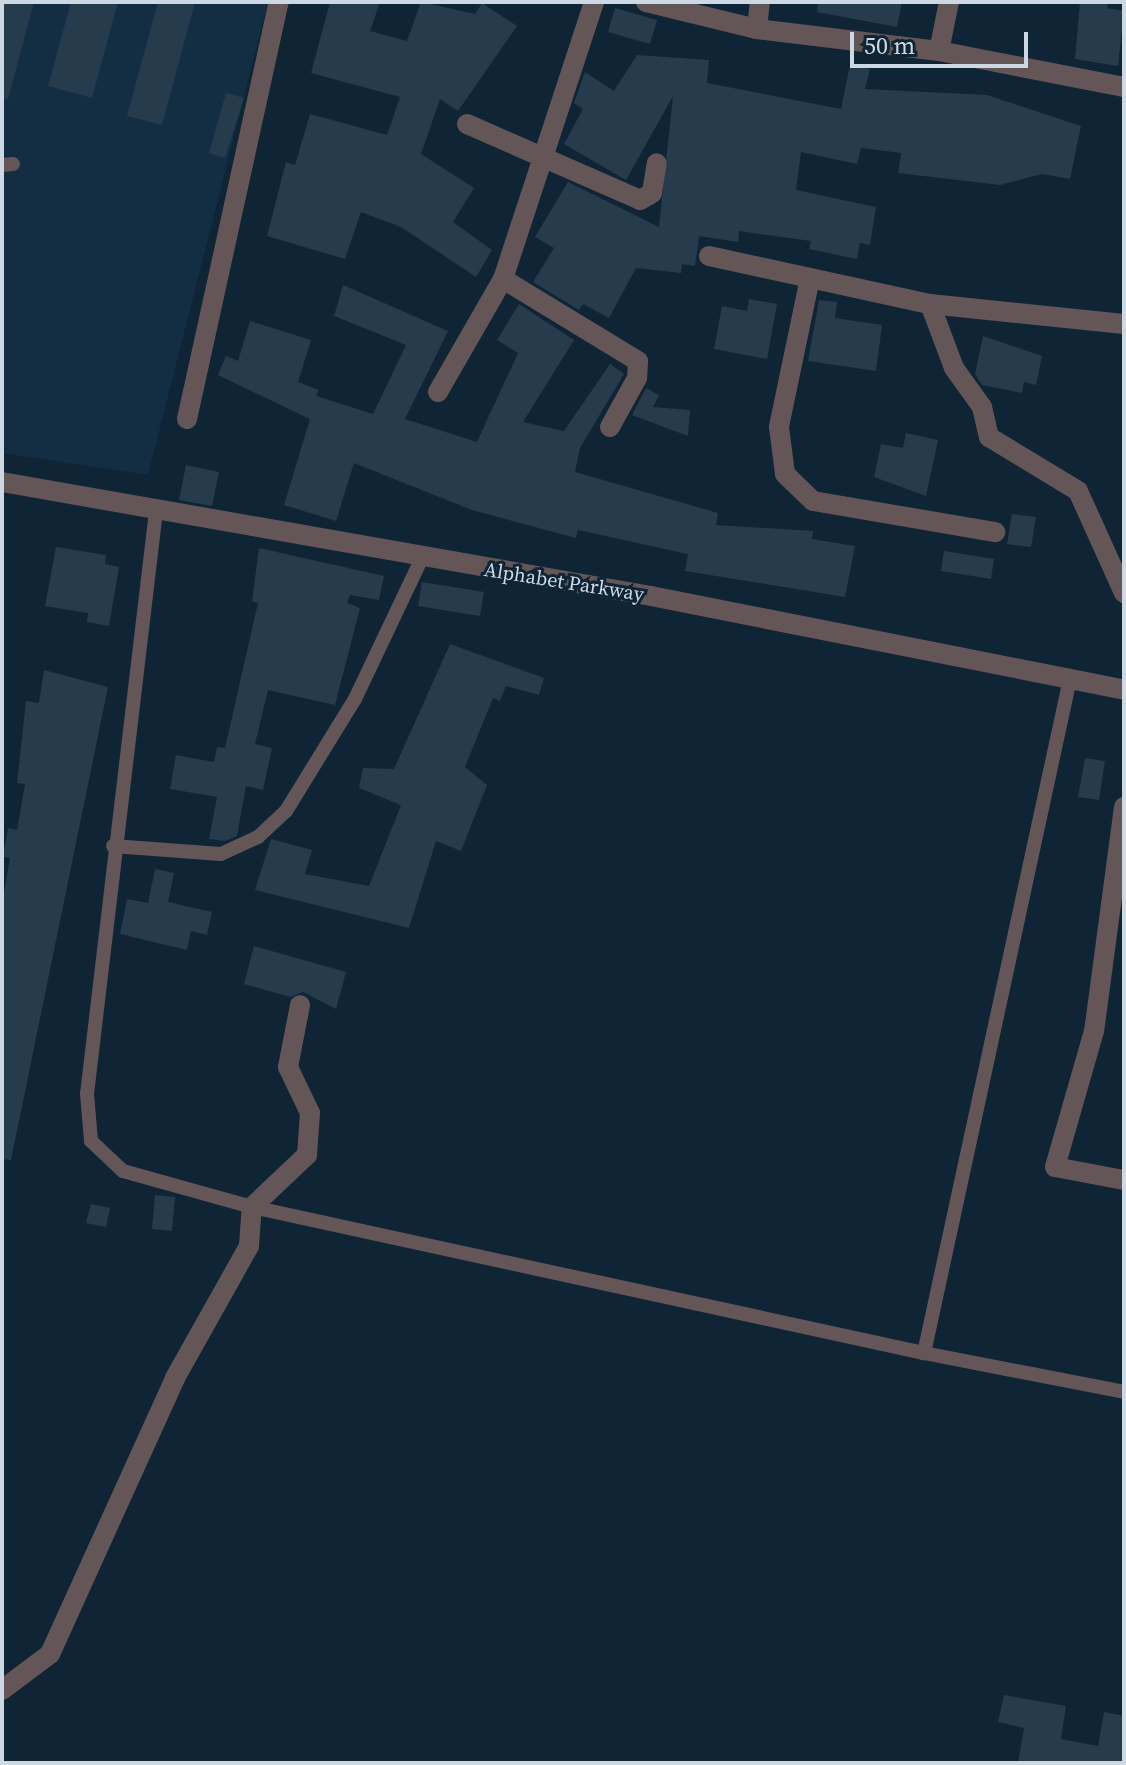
<!DOCTYPE html>
<html>
<head>
<meta charset="utf-8">
<style>
	body { margin:0 }
	#map { position:relative; width:1126px; height:1765px; overflow:hidden; background:#0f2435; font-family:"Source Serif 4",serif }
	div>[style] { position:absolute }
	[style*='--x'] { left:calc(var(--x)*1px); top:calc(var(--y)*1px); width:calc(var(--w)*1px); rotate:calc(var(--a)*1deg) }
	.built>* { inset:0; background:#132e43 }
	.building>* { inset:0; background:#263c4d }
	.lane>* { height:14px; margin:-7px; padding:0 7px; transform-origin:7px; border-radius:7px; background:#645657 }
	.street>* { height:20px; margin:-10px; padding:0 10px; transform-origin:10px; border-radius:10px; background:#645657 }
	span { translate:-50% -50%; white-space:nowrap; text-align:center; line-height:1.15; -webkit-text-stroke:6px #0f2435; paint-order:stroke }
	.street-label { font-size:20px; color:#ccd9e4 }
	.frame { position:absolute; inset:0; border:4px solid #ccd9e4; pointer-events:none }
	.scale { position:absolute; left:850px; top:32px; width:178px; height:36px; box-sizing:border-box; border:4px solid #ccd9e4; border-top:0; padding-left:10px; font-size:24px; line-height:28px; white-space:nowrap; color:#ccd9e4; -webkit-text-stroke:6px #0f2435; paint-order:stroke }
</style>
</head>
<body>
<div id="map">
	<div class="built">
		<div style="clip-path:polygon(2px 2px,268px 2px,148px 475px,2px 453px)"></div>
	</div>
	<div class="building">
		<div style="clip-path:polygon(2px 2px,34px 2px,8px 99px,2px 98px)"></div>
		<div style="clip-path:polygon(71px 2px,118px 2px,92px 98px,48px 86px)"></div>
		<div style="clip-path:polygon(158px 2px,195px 2px,162px 125px,127px 116px)"></div>
		<div style="clip-path:polygon(330px 2px,380px 2px,370px 31px,407px 41px,421px 2px,475px 14px,482px 3px,517px 26px,458px 111px,440px 99px,421px 154px,474px 188px,453px 222px,492px 250px,476px 277px,401px 227px,361px 212px,345px 259px,267px 236px,286px 162px,295px 165px,310px 114px,387px 135px,400px 97px,311px 73px)"></div>
		<div style="clip-path:polygon(818px 2px,902px 2px,897px 27px,817px 12px)"></div>
		<div style="clip-path:polygon(1080px 2px,1109px 2px,1107px 8px,1124px 11px,1118px 66px,1075px 59px)"></div>
		<div style="clip-path:polygon(615px 8px,657px 20px,650px 44px,608px 32px)"></div>
		<div style="clip-path:polygon(637px 55px,709px 60px,707px 83px,841px 109px,850px 65px,870px 69px,865px 89px,987px 95px,1081px 126px,1070px 179px,1042px 174px,1000px 185px,898px 173px,901px 153px,861px 148px,857px 164px,801px 152px,796px 190px,876px 207px,870px 245px,860px 243px,857px 259px,809px 249px,811px 241px,739px 231px,738px 242px,699px 236px,695px 266px,682px 264px,681px 273px,636px 268px,609px 318px,583px 304px,579px 310px,533px 282px,554px 248px,535px 237px,568px 182px,659px 227px,673px 96px,626px 180px,564px 144px,583px 109px,574px 103px,585px 72px,614px 91px)"></div>
		<div style="clip-path:polygon(226px 93px,244px 98px,225px 158px,209px 153px)"></div>
		<div style="clip-path:polygon(343px 285px,448px 331px,405px 419px,477px 442px,518px 353px,497px 340px,519px 304px,574px 340px,523px 422px,564px 431px,610px 364px,624px 374px,580px 448px,575px 472px,718px 513px,716px 525px,813px 531px,812px 539px,855px 546px,845px 597px,685px 571px,688px 554px,578px 530px,576px 538px,472px 510px,354px 463px,336px 521px,284px 505px,310px 419px,218px 375px,226px 356px,238px 361px,250px 321px,311px 340px,298px 382px,319px 390px,316px 396px,373px 414px,406px 345px,334px 316px)"></div>
		<div style="clip-path:polygon(749px 299px,777px 304px,767px 359px,714px 349px,722px 306px,747px 311px)"></div>
		<div style="clip-path:polygon(819px 300px,837px 302px,835px 318px,882px 325px,876px 371px,808px 361px)"></div>
		<div style="clip-path:polygon(983px 336px,1042px 356px,1036px 385px,1024px 382px,1022px 393px,982px 385px,975px 374px)"></div>
		<div style="clip-path:polygon(646px 388px,659px 395px,653px 407px,690px 410px,688px 436px,632px 415px)"></div>
		<div style="clip-path:polygon(906px 433px,938px 440px,926px 496px,874px 477px,881px 444px,903px 448px)"></div>
		<div style="clip-path:polygon(186px 465px,219px 472px,212px 506px,179px 500px)"></div>
		<div style="clip-path:polygon(1012px 514px,1036px 517px,1031px 547px,1007px 544px)"></div>
		<div style="clip-path:polygon(56px 547px,106px 555px,105px 564px,119px 567px,109px 626px,87px 622px,88px 613px,45px 606px)"></div>
		<div style="clip-path:polygon(259px 548px,384px 576px,379px 600px,350px 595px,347px 603px,360px 608px,335px 705px,268px 690px,255px 744px,272px 748px,263px 790px,246px 786px,237px 836px,225px 841px,209px 839px,217px 797px,170px 789px,176px 755px,214px 762px,217px 747px,225px 748px,258px 603px,252px 601px)"></div>
		<div style="clip-path:polygon(944px 551px,994px 559px,991px 579px,941px 571px)"></div>
		<div style="clip-path:polygon(422px 582px,484px 592px,480px 616px,418px 606px)"></div>
		<div style="clip-path:polygon(450px 644px,544px 678px,539px 695px,506px 686px,500px 701px,493px 698px,465px 767px,487px 785px,461px 851px,436px 841px,409px 928px,255px 890px,271px 839px,312px 850px,305px 874px,369px 886px,401px 805px,359px 788px,363px 768px,394px 769px)"></div>
		<div style="clip-path:polygon(44px 670px,108px 687px,11px 1160px,2px 1159px,2px 904px,10px 858px,3px 857px,8px 828px,17px 830px,25px 784px,17px 783px,26px 701px,39px 703px)"></div>
		<div style="clip-path:polygon(1085px 758px,1105px 761px,1099px 800px,1078px 797px)"></div>
		<div style="clip-path:polygon(155px 869px,174px 873px,168px 902px,212px 912px,207px 935px,191px 931px,187px 950px,120px 934px,127px 899px,148px 903px)"></div>
		<div style="clip-path:polygon(254px 946px,346px 972px,336px 1009px,303px 992px,290px 997px,244px 984px)"></div>
		<div style="clip-path:polygon(155px 1195px,175px 1197px,172px 1231px,152px 1229px)"></div>
		<div style="clip-path:polygon(91px 1204px,110px 1208px,106px 1227px,86px 1223px)"></div>
		<div style="clip-path:polygon(1004px 1695px,1066px 1706px,1061px 1739px,1098px 1746px,1104px 1712px,1124px 1716px,1124px 1763px,1018px 1763px,1024px 1728px,998px 1722px)"></div>
	</div>
	<div class="lane">
		<div style="--x:2;--y:165;--w:11;--a:-5"></div>
		<div style="--x:156;--y:511;--w:587;--a:96.75"></div>
		<div style="--x:87;--y:1094;--w:47;--a:85.1"></div>
		<div style="--x:91;--y:1141;--w:44;--a:43.2"></div>
		<div style="--x:123;--y:1171;--w:134;--a:15.6"></div>
		<div style="--x:252;--y:1207;--w:688;--a:12.26"></div>
		<div style="--x:1070;--y:679;--w:690;--a:102.22"></div>
		<div style="--x:924;--y:1353;--w:204;--a:11"></div>
		<div style="--x:113;--y:846;--w:108;--a:4.2"></div>
		<div style="--x:221;--y:854;--w:41;--a:-24.7"></div>
		<div style="--x:258;--y:837;--w:38;--a:-43"></div>
		<div style="--x:286;--y:811;--w:132;--a:-58.4"></div>
		<div style="--x:355;--y:699;--w:156;--a:-64.6"></div>
	</div>
	<div class="street">
		<div style="--x:646;--y:2;--w:114;--a:13.7"></div>
		<div style="--x:757;--y:29;--w:183;--a:6.9"></div>
		<div style="--x:939;--y:51;--w:188;--a:11"></div>
		<div style="--x:757;--y:29;--w:27;--a:-84"></div>
		<div style="--x:939;--y:51;--w:50;--a:-78.5"></div>
		<div style="--x:467;--y:124;--w:189;--a:23.7"></div>
		<div style="--x:640;--y:200;--w:14;--a:-30"></div>
		<div style="--x:652;--y:193;--w:30;--a:-81"></div>
		<div style="--x:709;--y:256;--w:226;--a:12.3"></div>
		<div style="--x:930;--y:304;--w:195;--a:5.9"></div>
		<div style="--x:810;--y:278;--w:152;--a:101.8"></div>
		<div style="--x:779;--y:427;--w:47;--a:82.7"></div>
		<div style="--x:785;--y:474;--w:39;--a:44"></div>
		<div style="--x:813;--y:501;--w:185;--a:9.7"></div>
		<div style="--x:503;--y:279;--w:158;--a:31.3"></div>
		<div style="--x:638;--y:361;--w:17;--a:93"></div>
		<div style="--x:637;--y:378;--w:56;--a:118.9"></div>
		<div style="--x:930;--y:304;--w:68;--a:69.4"></div>
		<div style="--x:954;--y:368;--w:48;--a:54.3"></div>
		<div style="--x:982;--y:407;--w:31;--a:77"></div>
		<div style="--x:989;--y:437;--w:104;--a:31.2"></div>
		<div style="--x:1078;--y:491;--w:112;--a:65.7"></div>
		<div style="--x:438;--y:392;--w:130;--a:-60.1"></div>
		<div style="--x:503;--y:279;--w:292;--a:-71.8"></div>
		<div style="--x:187;--y:419;--w:427;--a:-77.6"></div>
		<div style="--x:2;--y:482;--w:659;--a:9.96"></div>
		<div style="--x:651;--y:596;--w:482;--a:11.2"></div>
		<div style="--x:1124;--y:807;--w:226;--a:97.6"></div>
		<div style="--x:1094;--y:1031;--w:141;--a:106"></div>
		<div style="--x:1055;--y:1167;--w:70;--a:10.7"></div>
		<div style="--x:2;--y:1690;--w:60;--a:-36.9"></div>
		<div style="--x:50;--y:1654;--w:303;--a:-65.6"></div>
		<div style="--x:175;--y:1378;--w:151;--a:-60.7"></div>
		<div style="--x:249;--y:1246;--w:39;--a:-86"></div>
		<div style="--x:252;--y:1207;--w:76;--a:-43.4"></div>
		<div style="--x:307;--y:1155;--w:42;--a:-85.9"></div>
		<div style="--x:310;--y:1113;--w:51;--a:-115.6"></div>
		<div style="--x:288;--y:1067;--w:63;--a:-79"></div>
	</div>
	<div class="street-label">
		<span style="left:564px;top:582px;rotate:9deg">Alphabet Parkway</span>
	</div>
	<div class="frame"></div>
	<div class="scale">50 m</div>
</div>
</body>
</html>
